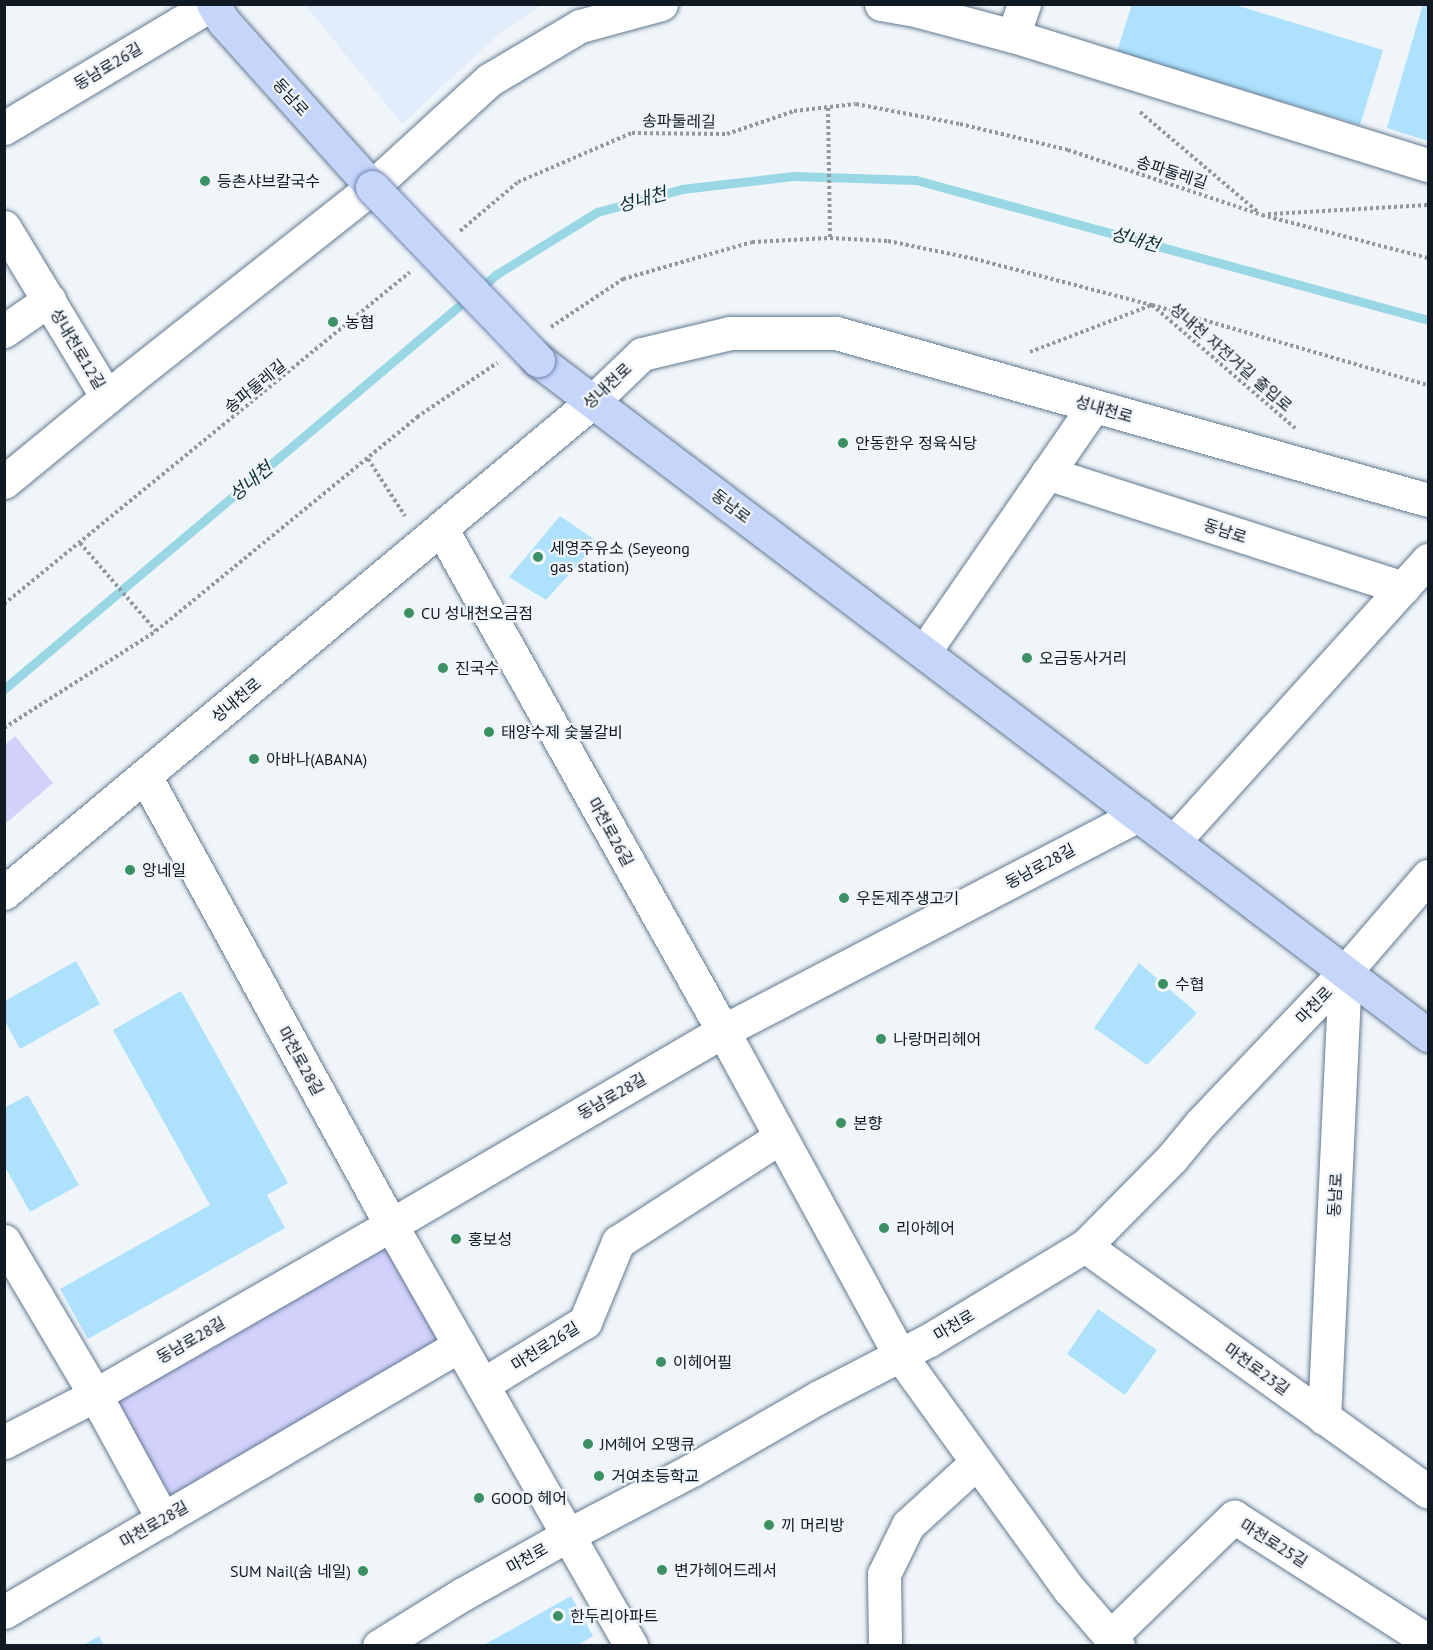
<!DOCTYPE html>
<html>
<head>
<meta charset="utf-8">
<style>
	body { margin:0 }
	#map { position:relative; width:1433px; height:1650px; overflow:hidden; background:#f0f5fa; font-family:"PT Sans","Noto Sans KR",sans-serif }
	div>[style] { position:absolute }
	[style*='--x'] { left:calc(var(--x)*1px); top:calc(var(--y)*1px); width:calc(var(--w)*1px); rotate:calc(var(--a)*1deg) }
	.built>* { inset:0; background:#e1edfa }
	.green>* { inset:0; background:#d2d1fc }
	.stream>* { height:9px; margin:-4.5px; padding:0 4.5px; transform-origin:4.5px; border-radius:4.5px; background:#99d7e4 }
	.building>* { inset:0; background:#ade1fc }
	.path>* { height:4px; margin-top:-2px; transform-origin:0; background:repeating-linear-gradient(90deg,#90979d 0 3px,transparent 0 6px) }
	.roads { filter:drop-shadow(0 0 2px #627990) drop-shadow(0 0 2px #627990) }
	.minor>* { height:33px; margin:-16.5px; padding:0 16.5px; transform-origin:16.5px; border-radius:16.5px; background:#fff }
	.major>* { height:33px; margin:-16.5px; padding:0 16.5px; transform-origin:16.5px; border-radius:16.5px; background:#c6d5fa }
	.bridges { filter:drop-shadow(0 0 2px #6e81ad) drop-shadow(0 0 2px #6e81ad) }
	.major-bridge>* { height:33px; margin:-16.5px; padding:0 16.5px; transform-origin:16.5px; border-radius:16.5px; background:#c6d5fa }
	.dots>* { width:16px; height:16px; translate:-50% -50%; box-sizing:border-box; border:3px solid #f0f5fa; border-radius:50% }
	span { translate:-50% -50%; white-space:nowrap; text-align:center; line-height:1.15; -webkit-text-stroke:4.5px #f0f5fa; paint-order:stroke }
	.street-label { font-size:16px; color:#111a23 }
	.poi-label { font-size:16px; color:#111a23 }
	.left { translate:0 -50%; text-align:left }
	.right { translate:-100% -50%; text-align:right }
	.water-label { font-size:18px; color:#0e2e34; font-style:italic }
	.frame { position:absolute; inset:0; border:6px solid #111a23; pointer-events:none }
</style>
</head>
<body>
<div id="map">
	<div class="built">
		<div style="clip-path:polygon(305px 5px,542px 5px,501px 32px,402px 124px)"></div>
	</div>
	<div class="green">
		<div style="clip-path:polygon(15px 736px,53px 783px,5px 824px,5px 745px)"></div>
		<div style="clip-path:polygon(389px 1235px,446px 1341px,159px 1512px,98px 1400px)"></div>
	</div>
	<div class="stream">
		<div style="--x:4;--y:689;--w:644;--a:-40.09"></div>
		<div style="--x:497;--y:274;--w:118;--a:-31.8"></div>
		<div style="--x:597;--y:212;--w:88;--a:-15.1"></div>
		<div style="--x:682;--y:189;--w:112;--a:-6.7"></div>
		<div style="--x:793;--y:176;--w:123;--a:1.9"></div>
		<div style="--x:916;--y:180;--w:531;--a:15.29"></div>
	</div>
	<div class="building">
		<div style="clip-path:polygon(1132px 4px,1232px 4px,1383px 50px,1360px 125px,1117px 52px)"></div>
		<div style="clip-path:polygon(1423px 4px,1428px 4px,1428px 141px,1387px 128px)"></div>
		<div style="clip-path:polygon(560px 516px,598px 542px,546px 600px,509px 577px)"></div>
		<div style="clip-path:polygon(76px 961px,100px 1004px,20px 1049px,5px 1021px,5px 1001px)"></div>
		<div style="clip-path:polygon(1139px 963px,1197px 1013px,1147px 1065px,1094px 1028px)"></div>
		<div style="clip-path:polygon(181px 991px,288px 1183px,267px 1195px,285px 1228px,88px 1339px,60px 1289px,210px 1205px,113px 1030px)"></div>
		<div style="clip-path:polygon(28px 1095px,79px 1185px,30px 1212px,4px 1165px,4px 1108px)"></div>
		<div style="clip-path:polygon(1098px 1309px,1157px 1350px,1125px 1395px,1067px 1354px)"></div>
		<div style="clip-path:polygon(571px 1596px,593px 1636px,576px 1646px,482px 1646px)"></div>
		<div style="clip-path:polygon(99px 1636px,104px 1646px,82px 1646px)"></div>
	</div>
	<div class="path">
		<div style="--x:828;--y:108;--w:130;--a:89.1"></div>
		<div style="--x:1140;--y:112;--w:155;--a:40.3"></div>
		<div style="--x:1268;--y:214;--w:160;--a:-3.2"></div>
		<div style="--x:460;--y:231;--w:76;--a:-40.2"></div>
		<div style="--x:518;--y:182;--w:124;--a:-23.3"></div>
		<div style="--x:632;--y:133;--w:95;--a:0.6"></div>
		<div style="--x:727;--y:134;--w:71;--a:-18.9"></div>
		<div style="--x:794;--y:111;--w:62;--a:-6.4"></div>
		<div style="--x:856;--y:104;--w:106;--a:10.9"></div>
		<div style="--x:960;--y:124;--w:111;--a:13.5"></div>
		<div style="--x:1068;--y:150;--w:205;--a:18.5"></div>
		<div style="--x:1262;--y:215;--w:171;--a:14.5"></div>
		<div style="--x:551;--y:327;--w:87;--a:-33.7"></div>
		<div style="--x:623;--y:279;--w:134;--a:-16"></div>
		<div style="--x:752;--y:242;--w:78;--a:-2.9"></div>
		<div style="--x:830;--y:238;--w:58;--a:3"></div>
		<div style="--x:888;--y:241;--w:89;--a:11.7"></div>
		<div style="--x:975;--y:259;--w:183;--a:14.6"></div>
		<div style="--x:1152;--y:305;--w:287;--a:16.2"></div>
		<div style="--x:1030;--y:352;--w:131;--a:-21.1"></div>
		<div style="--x:1152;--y:305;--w:189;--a:40.7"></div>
		<div style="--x:368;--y:459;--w:68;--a:57"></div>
		<div style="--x:80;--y:543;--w:116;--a:49.2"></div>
		<div style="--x:4;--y:604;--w:524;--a:-39.27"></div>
		<div style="--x:4;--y:728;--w:180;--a:-32.5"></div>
		<div style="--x:156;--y:631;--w:338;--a:-39.3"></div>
		<div style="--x:417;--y:417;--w:97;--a:-34"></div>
	</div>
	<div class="roads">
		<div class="minor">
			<div style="--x:881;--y:4;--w:39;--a:10"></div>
			<div style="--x:919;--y:11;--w:97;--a:14.9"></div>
			<div style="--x:1013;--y:36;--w:435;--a:17.3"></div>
			<div style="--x:1013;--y:36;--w:34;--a:-71"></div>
			<div style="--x:4;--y:128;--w:242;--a:-30.8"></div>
			<div style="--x:4;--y:227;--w:199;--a:58.8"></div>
			<div style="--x:4;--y:331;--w:55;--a:-34.6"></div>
			<div style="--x:1047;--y:473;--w:374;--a:17.9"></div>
			<div style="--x:4;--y:482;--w:161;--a:-39.4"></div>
			<div style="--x:128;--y:380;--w:311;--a:-38.3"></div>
			<div style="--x:372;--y:187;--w:159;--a:-42.4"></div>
			<div style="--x:489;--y:80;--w:106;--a:-30.7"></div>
			<div style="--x:580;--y:26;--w:84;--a:-15.2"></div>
			<div style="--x:441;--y:528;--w:577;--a:60.72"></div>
			<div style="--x:723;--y:1031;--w:369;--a:61.4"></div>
			<div style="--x:900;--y:1355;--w:289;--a:54.2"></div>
			<div style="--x:1069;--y:1589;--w:75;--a:49.3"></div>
			<div style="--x:924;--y:652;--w:299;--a:-55.4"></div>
			<div style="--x:145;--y:776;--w:512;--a:61.28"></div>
			<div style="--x:391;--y:1225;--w:485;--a:60.3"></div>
			<div style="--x:1174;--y:841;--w:379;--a:-47.9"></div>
			<div style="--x:4;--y:893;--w:767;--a:-39.87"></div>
			<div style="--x:593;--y:401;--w:68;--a:-43.8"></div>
			<div style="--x:642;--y:354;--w:90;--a:-13.4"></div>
			<div style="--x:730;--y:333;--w:106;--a:0"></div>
			<div style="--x:836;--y:333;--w:615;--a:15.75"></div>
			<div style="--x:4;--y:1241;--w:185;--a:59.4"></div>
			<div style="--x:98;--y:1400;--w:136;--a:61.4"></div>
			<div style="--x:1085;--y:1246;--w:422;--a:35.6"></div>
			<div style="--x:482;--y:1385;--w:121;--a:-31.5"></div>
			<div style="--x:585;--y:1322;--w:87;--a:-67.6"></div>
			<div style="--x:618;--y:1242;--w:193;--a:-32.9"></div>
			<div style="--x:1324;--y:1418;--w:446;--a:-87.3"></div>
			<div style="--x:4;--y:1442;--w:102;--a:-27.3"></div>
			<div style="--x:95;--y:1395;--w:341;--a:-29.9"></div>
			<div style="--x:391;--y:1225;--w:385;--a:-30.3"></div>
			<div style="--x:723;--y:1031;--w:468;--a:-27.5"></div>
			<div style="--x:4;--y:1612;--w:528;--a:-30.35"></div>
			<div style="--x:1110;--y:1637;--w:173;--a:-44.1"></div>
			<div style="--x:1234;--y:1517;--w:230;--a:32.6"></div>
			<div style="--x:379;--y:1646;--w:99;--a:-31.8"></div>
			<div style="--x:463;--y:1594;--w:120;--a:-29.3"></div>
			<div style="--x:568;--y:1535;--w:140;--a:-27.7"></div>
			<div style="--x:692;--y:1470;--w:146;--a:-29.9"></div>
			<div style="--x:819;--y:1397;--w:124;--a:-27.4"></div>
			<div style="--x:929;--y:1340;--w:182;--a:-31.1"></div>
			<div style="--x:1085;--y:1246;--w:124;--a:-45.3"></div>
			<div style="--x:1172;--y:1158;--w:45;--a:-50.4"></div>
			<div style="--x:1201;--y:1123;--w:209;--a:-46.4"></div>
			<div style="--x:1345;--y:972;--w:127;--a:-49.2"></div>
			<div style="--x:885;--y:1646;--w:72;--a:-90.8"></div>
			<div style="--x:884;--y:1574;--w:55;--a:-63.9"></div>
			<div style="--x:908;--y:1525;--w:93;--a:-42.4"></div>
		</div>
		<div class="major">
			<div style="--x:213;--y:4;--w:21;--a:59"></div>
			<div style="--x:224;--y:22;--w:222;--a:48.1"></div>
			<div style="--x:538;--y:360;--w:1117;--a:37.18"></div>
		</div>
	</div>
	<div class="bridges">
		<div class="major-bridge">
			<div style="--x:372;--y:187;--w:240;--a:46.2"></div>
		</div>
	</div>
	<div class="dots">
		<div style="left:205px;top:181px;background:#3c9063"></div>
		<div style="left:333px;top:322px;background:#3c9063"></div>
		<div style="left:843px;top:443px;background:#3c9063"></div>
		<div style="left:538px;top:557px;background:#3c9063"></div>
		<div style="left:409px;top:613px;background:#3c9063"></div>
		<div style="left:1027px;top:658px;background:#3c9063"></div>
		<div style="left:443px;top:668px;background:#3c9063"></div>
		<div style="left:489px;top:732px;background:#3c9063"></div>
		<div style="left:254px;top:759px;background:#3c9063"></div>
		<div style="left:130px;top:870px;background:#3c9063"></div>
		<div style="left:844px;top:898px;background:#3c9063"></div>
		<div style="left:1163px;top:984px;background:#3c9063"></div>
		<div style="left:881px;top:1039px;background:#3c9063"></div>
		<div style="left:841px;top:1123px;background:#3c9063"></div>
		<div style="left:884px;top:1228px;background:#3c9063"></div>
		<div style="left:456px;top:1239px;background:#3c9063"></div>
		<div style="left:661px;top:1362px;background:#3c9063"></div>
		<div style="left:588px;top:1444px;background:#3c9063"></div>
		<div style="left:599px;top:1476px;background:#3c9063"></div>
		<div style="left:479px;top:1498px;background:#3c9063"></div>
		<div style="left:769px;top:1525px;background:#3c9063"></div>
		<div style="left:662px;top:1570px;background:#3c9063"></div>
		<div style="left:363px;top:1571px;background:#3c9063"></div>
		<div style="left:558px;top:1616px;background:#3c9063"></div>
	</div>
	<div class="street-label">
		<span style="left:108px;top:66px;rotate:-31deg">동남로26길</span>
		<span style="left:291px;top:97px;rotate:48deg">동남로</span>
		<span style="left:679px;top:121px;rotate:1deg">송파둘레길</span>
		<span style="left:1172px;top:172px;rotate:18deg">송파둘레길</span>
		<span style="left:78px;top:349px;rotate:59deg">성내천로12길</span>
		<span style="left:1231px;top:357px;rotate:41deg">성내천 자전거길 출입로</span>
		<span style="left:255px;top:386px;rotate:-39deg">송파둘레길</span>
		<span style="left:607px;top:386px;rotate:-43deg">성내천로</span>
		<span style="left:1104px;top:409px;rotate:16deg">성내천로</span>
		<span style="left:731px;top:506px;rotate:37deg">동남로</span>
		<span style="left:1225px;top:531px;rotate:18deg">동남로</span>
		<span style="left:236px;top:700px;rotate:-40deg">성내천로</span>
		<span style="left:611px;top:832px;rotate:61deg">마천로26길</span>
		<span style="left:1040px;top:866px;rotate:-28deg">동남로28길</span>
		<span style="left:1314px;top:1005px;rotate:-46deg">마천로</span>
		<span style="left:301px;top:1061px;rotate:61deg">마천로28길</span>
		<span style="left:612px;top:1096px;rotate:-30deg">동남로28길</span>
		<span style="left:1335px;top:1195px;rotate:-87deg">동남로</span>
		<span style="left:954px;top:1325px;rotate:-31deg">마천로</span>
		<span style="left:191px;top:1340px;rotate:-30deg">동남로28길</span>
		<span style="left:545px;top:1346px;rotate:-32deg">마천로26길</span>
		<span style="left:1257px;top:1369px;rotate:36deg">마천로23길</span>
		<span style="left:154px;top:1524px;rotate:-30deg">마천로28길</span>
		<span style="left:1274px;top:1543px;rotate:32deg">마천로25길</span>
		<span style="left:527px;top:1558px;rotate:-29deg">마천로</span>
	</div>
	<div class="poi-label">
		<span class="left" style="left:217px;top:181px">등촌샤브칼국수</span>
		<span class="left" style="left:345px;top:322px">농협</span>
		<span class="left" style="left:855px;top:443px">안동한우 정육식당</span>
		<span class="left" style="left:550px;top:557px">세영주유소 (Seyeong<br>gas station)</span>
		<span class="left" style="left:421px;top:613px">CU 성내천오금점</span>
		<span class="left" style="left:1039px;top:658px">오금동사거리</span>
		<span class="left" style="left:455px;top:668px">진국수</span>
		<span class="left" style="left:501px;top:732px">태양수제 숯불갈비</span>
		<span class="left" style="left:266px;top:759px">아바나(ABANA)</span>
		<span class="left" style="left:142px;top:870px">앙네일</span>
		<span class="left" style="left:856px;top:898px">우돈제주생고기</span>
		<span class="left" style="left:1175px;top:984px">수협</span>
		<span class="left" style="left:893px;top:1039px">나랑머리헤어</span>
		<span class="left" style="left:853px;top:1123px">본향</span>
		<span class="left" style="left:896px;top:1228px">리아헤어</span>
		<span class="left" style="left:468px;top:1239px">홍보성</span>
		<span class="left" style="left:673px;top:1362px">이헤어필</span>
		<span class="left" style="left:600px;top:1444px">JM헤어 오땡큐</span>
		<span class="left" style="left:611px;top:1476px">거여초등학교</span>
		<span class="left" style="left:491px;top:1498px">GOOD 헤어</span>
		<span class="left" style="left:781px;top:1525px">끼 머리방</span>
		<span class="left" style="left:674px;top:1570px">변가헤어드레서</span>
		<span class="right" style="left:351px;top:1571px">SUM Nail(숨 네일)</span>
		<span class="left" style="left:570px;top:1616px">한두리아파트</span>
	</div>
	<div class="water-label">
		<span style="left:642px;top:200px;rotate:-15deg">성내천</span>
		<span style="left:1135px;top:240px;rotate:15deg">성내천</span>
		<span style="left:251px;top:482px;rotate:-40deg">성내천</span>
	</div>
	<div class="frame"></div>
</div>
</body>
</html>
